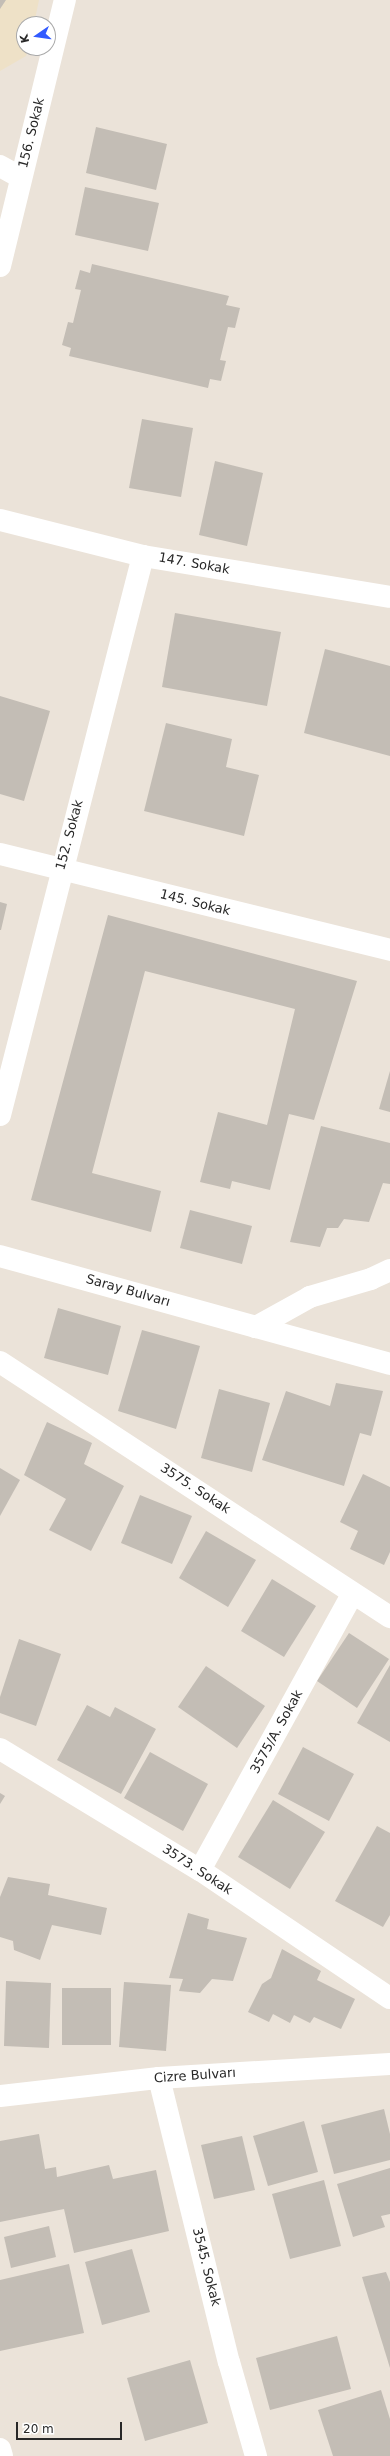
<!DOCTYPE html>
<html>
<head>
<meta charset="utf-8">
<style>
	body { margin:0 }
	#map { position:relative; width:390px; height:2456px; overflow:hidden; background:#ebe3d9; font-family:"DejaVu Sans",sans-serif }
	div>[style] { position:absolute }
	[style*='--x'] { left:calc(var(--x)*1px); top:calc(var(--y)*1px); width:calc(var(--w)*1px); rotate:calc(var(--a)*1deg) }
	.education>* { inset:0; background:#eee1c7 }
	.building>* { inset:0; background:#c3bdb5 }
	.street>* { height:22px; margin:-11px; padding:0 11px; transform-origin:11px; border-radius:11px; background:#fff }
	.secondary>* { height:22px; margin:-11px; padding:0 11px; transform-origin:11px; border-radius:11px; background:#fff }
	span { translate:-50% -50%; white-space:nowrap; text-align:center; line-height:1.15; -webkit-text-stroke:3px #fff; paint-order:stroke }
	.street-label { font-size:13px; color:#282828 }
	.north { position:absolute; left:16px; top:16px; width:40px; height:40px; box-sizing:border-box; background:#fff; border:1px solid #a9a9a9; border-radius:50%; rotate:257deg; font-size:11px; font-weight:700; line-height:16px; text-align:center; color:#282828 }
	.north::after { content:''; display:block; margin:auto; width:14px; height:18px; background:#325bff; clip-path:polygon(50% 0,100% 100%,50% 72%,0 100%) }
	.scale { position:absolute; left:16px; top:2422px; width:106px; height:18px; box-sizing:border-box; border:2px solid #282828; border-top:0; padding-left:5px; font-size:12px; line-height:14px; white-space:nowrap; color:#282828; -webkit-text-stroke:3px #fff; paint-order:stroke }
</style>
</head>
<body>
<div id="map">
	<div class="education">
		<div style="clip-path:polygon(0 0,39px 0,34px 24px,24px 24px,24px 48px,28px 48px,26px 56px,0 71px)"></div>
	</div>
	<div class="building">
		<div style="clip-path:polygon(0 0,6px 0,0 9px)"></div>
		<div style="clip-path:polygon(96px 127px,167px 144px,156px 190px,86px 173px)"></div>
		<div style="clip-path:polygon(85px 187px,159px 203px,148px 251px,75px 235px)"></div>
		<div style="clip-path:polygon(92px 264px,229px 296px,226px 305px,240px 308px,235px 328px,228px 327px,220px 360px,226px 361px,221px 381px,210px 379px,208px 388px,69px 356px,71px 348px,62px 345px,68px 322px,73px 323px,81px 290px,75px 289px,80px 270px,90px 273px)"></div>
		<div style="clip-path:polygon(142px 419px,193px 428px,181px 497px,129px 488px)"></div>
		<div style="clip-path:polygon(215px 461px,263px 473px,247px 546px,199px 535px)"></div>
		<div style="clip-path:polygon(175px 613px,281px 632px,267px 706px,162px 687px)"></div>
		<div style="clip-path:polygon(325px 649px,390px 666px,390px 756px,304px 733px)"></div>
		<div style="clip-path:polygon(0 696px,50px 711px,24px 801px,0 794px)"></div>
		<div style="clip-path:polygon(166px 723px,232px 739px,226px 767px,259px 775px,244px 836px,144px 811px)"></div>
		<div style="clip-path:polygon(0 902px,7px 904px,1px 930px,0 930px)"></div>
		<div style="clip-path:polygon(108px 915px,357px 981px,314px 1120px,289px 1114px,270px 1190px,232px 1181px,230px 1189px,200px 1182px,218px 1112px,267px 1125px,295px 1009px,145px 971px,92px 1173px,161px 1191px,151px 1232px,31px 1200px)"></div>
		<div style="clip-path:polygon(390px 1071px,390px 1112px,379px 1109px)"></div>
		<div style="clip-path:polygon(321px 1126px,390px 1143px,390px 1184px,383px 1183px,369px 1222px,344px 1219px,338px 1228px,327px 1228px,320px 1247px,290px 1242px)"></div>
		<div style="clip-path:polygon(190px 1210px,252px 1226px,242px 1264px,180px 1248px)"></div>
		<div style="clip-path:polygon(58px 1308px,121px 1326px,108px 1375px,44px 1358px)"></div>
		<div style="clip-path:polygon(142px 1330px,200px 1346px,176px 1429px,118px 1411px)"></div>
		<div style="clip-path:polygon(336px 1383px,383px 1391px,371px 1436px,360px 1433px,344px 1486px,262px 1460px,286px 1391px,330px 1406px)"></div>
		<div style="clip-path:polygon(219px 1389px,270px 1403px,252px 1472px,201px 1458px)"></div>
		<div style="clip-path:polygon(47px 1422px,92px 1443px,84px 1464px,124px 1486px,91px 1551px,49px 1530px,66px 1499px,24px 1475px)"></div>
		<div style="clip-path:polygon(0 1468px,20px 1480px,0 1516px)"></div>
		<div style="clip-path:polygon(363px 1474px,390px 1487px,390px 1552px,384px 1565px,350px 1549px,358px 1531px,340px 1522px)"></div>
		<div style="clip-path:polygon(140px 1495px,192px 1516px,172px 1564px,121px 1543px)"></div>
		<div style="clip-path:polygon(206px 1531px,256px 1560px,228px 1607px,179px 1578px)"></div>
		<div style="clip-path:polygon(272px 1579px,316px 1606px,284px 1657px,241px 1631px)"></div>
		<div style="clip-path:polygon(349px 1633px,389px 1659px,357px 1708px,317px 1681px)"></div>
		<div style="clip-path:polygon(19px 1639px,61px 1654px,36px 1726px,0 1713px,0 1697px)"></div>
		<div style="clip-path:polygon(390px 1665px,390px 1742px,357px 1723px)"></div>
		<div style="clip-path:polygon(206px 1666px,265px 1706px,237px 1748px,178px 1707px)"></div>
		<div style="clip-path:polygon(87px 1705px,110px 1717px,115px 1707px,156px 1729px,121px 1794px,57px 1760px)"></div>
		<div style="clip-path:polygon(303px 1747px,354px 1774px,329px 1821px,278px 1794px)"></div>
		<div style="clip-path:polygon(150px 1752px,208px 1784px,183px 1831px,124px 1798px)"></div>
		<div style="clip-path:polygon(0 1793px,5px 1796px,0 1804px)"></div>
		<div style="clip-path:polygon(273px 1800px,325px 1832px,290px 1889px,238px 1857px)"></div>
		<div style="clip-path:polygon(377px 1826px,390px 1833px,390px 1915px,383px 1927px,335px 1901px)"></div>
		<div style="clip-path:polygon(8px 1877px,50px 1884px,48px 1895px,107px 1908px,101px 1935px,52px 1925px,40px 1960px,14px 1950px,13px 1941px,0 1937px,0 1897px)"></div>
		<div style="clip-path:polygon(188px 1913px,209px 1919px,207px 1929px,247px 1938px,233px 1981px,212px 1979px,200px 1993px,179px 1991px,183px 1979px,169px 1978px)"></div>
		<div style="clip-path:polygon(282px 1949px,321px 1971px,317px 1980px,355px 1999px,341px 2029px,314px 2017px,310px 2023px,294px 2015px,290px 2023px,273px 2014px,269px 2022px,248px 2012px,262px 1984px,271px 1978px)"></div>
		<div style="clip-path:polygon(6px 1981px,51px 1983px,49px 2048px,4px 2046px)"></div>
		<div style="clip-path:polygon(124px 1982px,171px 1985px,166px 2051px,119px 2047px)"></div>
		<div style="clip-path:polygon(62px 1988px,111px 1988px,111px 2045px,62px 2045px)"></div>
		<div style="clip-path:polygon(384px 2109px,390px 2134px,390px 2160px,334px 2174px,321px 2125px)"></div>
		<div style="clip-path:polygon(304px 2121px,318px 2172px,268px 2186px,253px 2136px)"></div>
		<div style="clip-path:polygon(39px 2134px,45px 2169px,56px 2167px,57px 2177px,109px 2165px,113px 2179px,156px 2170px,169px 2231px,74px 2253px,64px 2209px,0 2222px,0 2141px)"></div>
		<div style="clip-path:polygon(242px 2136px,255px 2190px,214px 2199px,201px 2145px)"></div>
		<div style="clip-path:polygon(390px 2168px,390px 2214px,381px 2216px,385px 2227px,353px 2237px,337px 2184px)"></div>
		<div style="clip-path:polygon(324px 2180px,341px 2246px,290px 2259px,272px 2194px)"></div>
		<div style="clip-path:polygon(49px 2226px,56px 2257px,11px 2268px,4px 2237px)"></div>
		<div style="clip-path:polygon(132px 2249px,150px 2312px,102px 2325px,85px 2262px)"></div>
		<div style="clip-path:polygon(69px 2264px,84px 2333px,0 2351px,0 2280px)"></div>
		<div style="clip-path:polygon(386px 2272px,390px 2282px,390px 2368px,362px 2277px)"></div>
		<div style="clip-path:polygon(337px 2336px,351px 2389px,270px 2410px,256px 2358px)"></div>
		<div style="clip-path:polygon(190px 2360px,208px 2423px,145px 2441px,127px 2378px)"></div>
		<div style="clip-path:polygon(381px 2390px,390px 2419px,390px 2456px,333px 2456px,318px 2410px)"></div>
	</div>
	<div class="street">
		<div style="--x:0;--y:166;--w:23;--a:29"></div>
		<div style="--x:0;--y:266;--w:274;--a:-76.3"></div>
		<div style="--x:0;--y:520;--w:147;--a:14.1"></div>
		<div style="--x:143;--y:556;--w:250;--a:9.4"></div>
		<div style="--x:0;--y:854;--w:402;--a:13.8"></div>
		<div style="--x:0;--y:1115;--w:577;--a:-75.65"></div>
		<div style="--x:0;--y:1362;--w:466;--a:33.2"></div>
		<div style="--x:0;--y:1749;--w:234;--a:31.2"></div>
		<div style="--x:200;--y:1870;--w:229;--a:34"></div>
		<div style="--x:200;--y:1870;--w:316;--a:-61.1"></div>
		<div style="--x:159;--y:2078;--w:292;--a:76.2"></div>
		<div style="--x:229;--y:2362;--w:98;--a:74"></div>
		<div style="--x:0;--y:2449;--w:7;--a:74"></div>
	</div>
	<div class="secondary">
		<div style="--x:0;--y:1256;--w:266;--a:15.5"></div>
		<div style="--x:390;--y:1270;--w:21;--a:155"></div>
		<div style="--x:371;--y:1279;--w:64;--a:163.6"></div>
		<div style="--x:310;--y:1297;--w:62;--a:150.9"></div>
		<div style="--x:256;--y:1327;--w:139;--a:15.4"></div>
		<div style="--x:0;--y:2096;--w:160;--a:-6.5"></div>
		<div style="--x:159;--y:2078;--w:231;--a:-3.5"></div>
	</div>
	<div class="street-label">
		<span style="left:32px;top:133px;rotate:-76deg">156. Sokak</span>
		<span style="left:194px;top:564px;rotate:10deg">147. Sokak</span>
		<span style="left:70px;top:835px;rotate:-75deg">152. Sokak</span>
		<span style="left:195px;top:903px;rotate:14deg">145. Sokak</span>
		<span style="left:128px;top:1291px;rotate:16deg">Saray Bulvarı</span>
		<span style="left:195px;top:1489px;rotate:33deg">3575. Sokak</span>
		<span style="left:277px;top:1732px;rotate:-61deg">3575/A. Sokak</span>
		<span style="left:197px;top:1870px;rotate:33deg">3573. Sokak</span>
		<span style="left:195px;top:2076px;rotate:-4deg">Cizre Bulvarı</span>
		<span style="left:206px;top:2267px;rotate:76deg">3545. Sokak</span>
	</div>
	<div class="north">K</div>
	<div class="scale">20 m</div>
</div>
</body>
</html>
